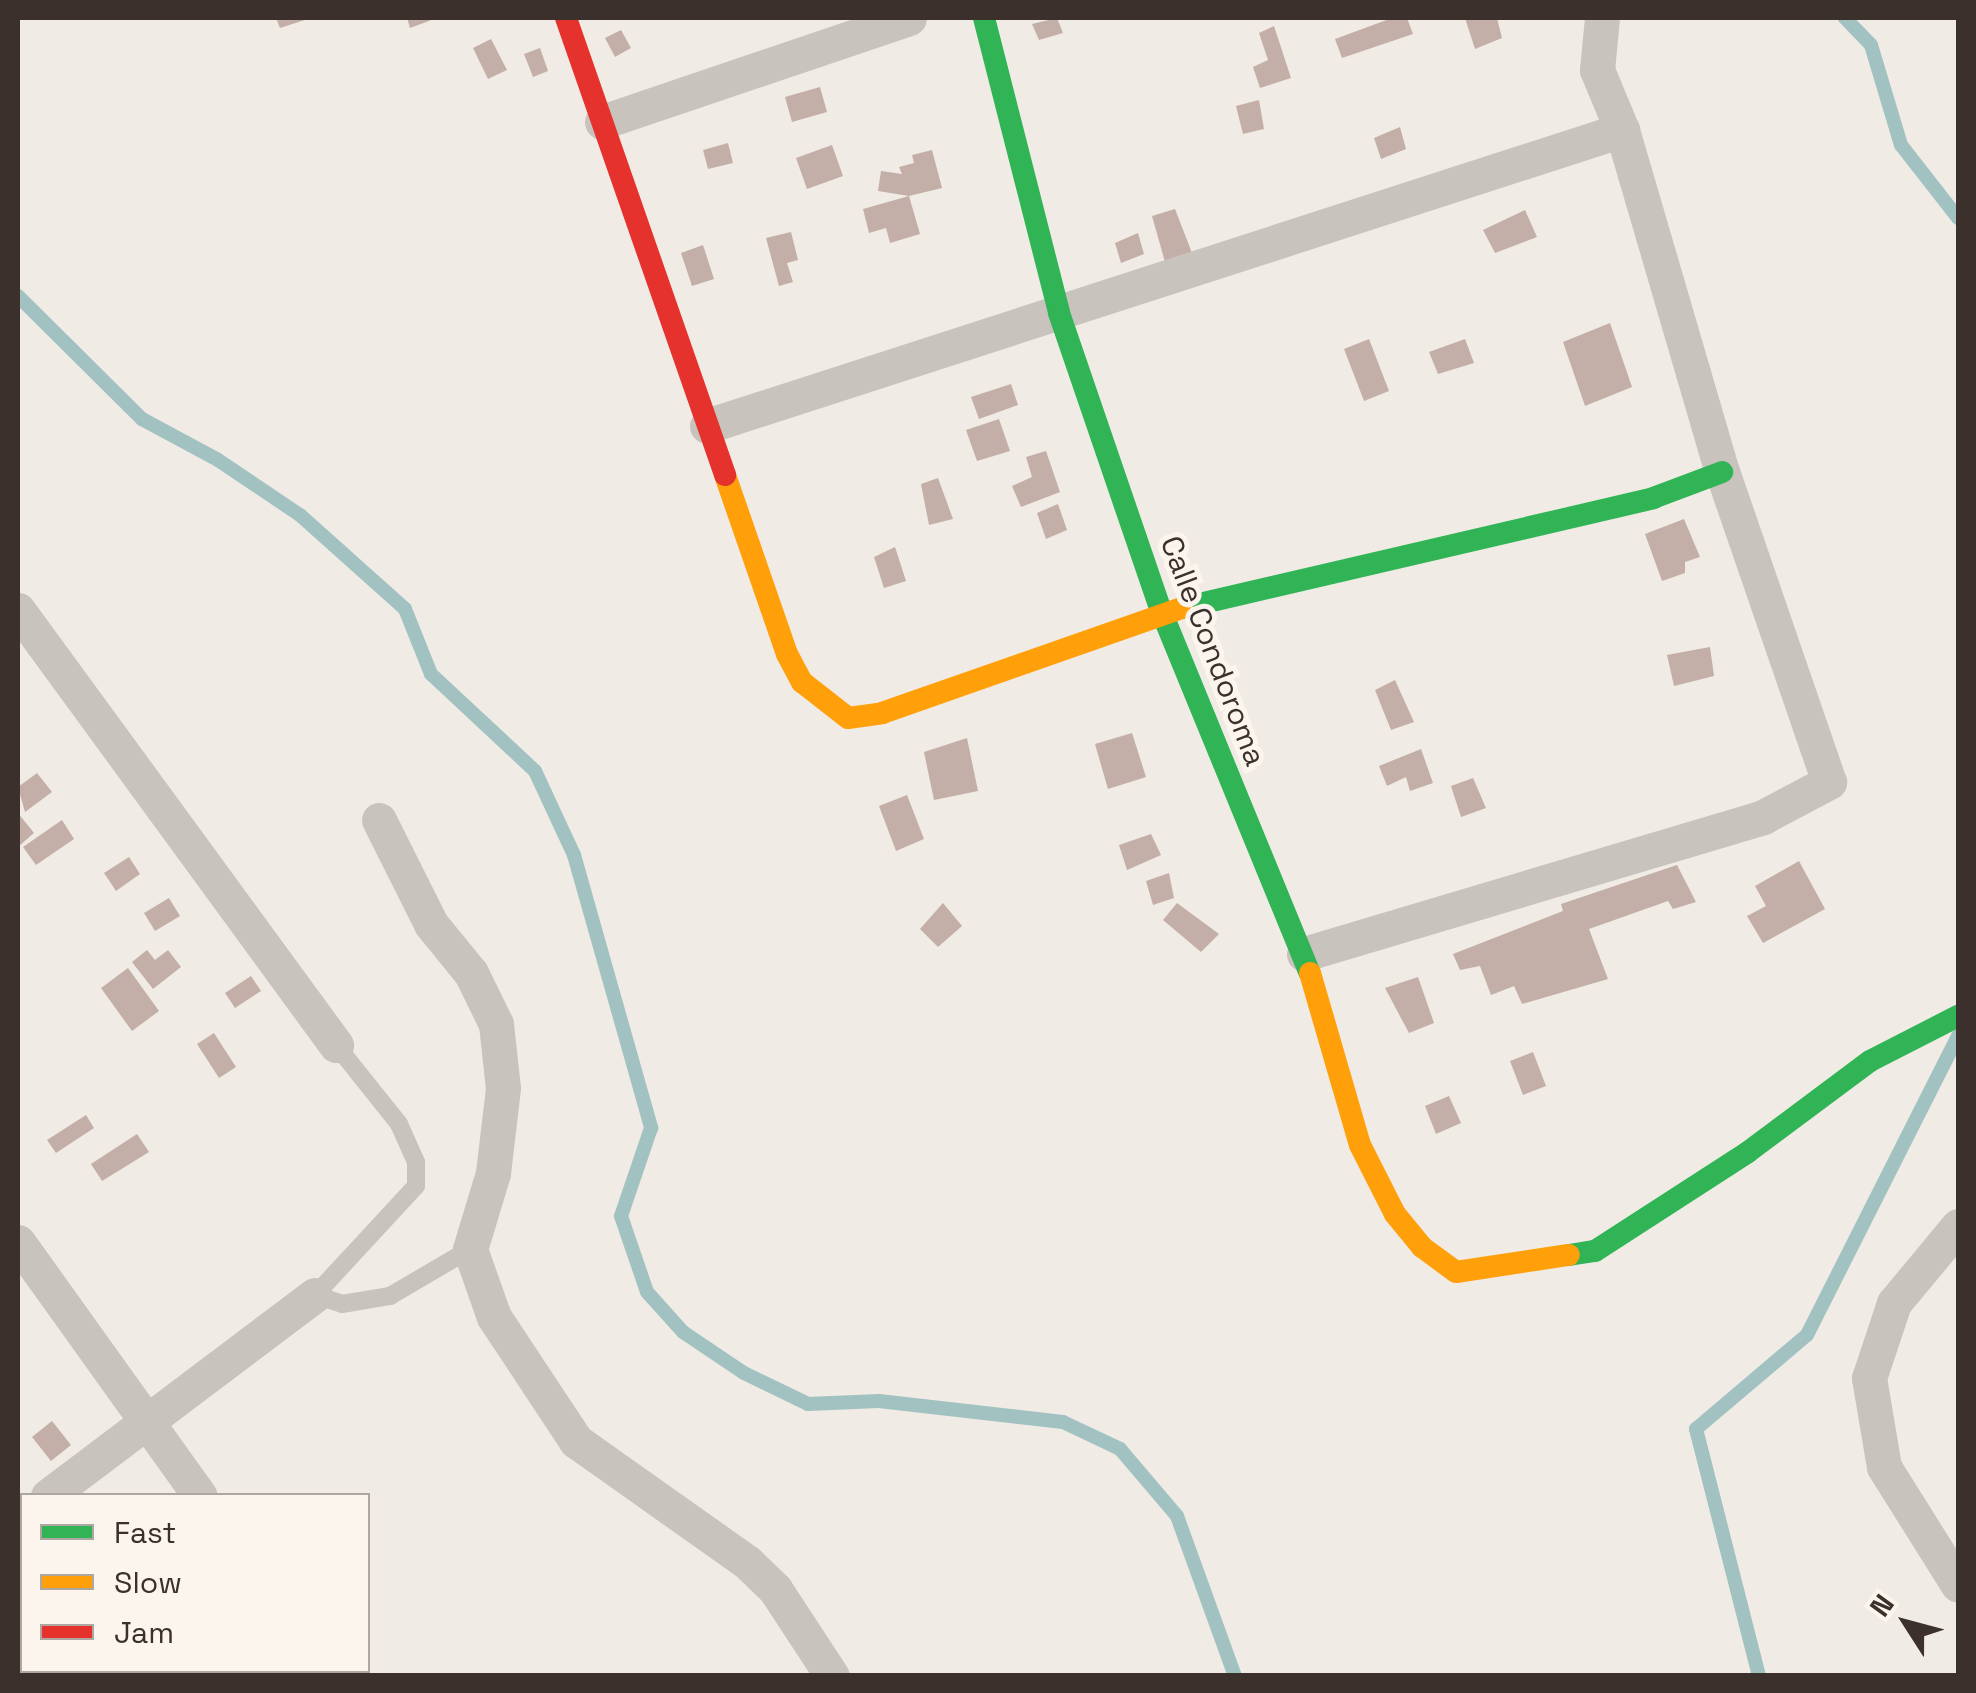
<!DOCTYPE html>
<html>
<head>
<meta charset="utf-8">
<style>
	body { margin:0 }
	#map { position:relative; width:1976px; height:1693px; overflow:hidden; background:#f0ebe5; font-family:"Space Grotesk",sans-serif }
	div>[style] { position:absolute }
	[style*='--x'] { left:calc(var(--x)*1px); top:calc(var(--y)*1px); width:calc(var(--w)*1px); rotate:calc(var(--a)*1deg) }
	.stream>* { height:14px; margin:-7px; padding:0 7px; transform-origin:7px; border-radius:7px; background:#a1c2c1 }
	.building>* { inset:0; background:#c3afa7 }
	.lane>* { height:18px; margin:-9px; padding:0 9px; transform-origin:9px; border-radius:9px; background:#c9c3be }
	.street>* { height:35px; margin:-17.5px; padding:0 17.5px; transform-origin:17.5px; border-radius:17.5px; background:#c9c3be }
	.fast>* { height:22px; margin:-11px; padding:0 11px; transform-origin:11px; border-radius:11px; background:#30b455 }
	.slow>* { height:22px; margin:-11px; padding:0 11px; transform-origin:11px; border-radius:11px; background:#ff9f0a }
	.jam>* { height:22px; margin:-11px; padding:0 11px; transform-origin:11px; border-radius:11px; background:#e5322d }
	span { translate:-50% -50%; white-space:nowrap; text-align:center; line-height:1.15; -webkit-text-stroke:10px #fbf5ee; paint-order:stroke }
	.street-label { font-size:30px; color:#3b302b }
	.frame { position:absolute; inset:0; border:20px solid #3b302b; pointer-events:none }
	.legend { position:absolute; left:20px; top:1493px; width:350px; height:180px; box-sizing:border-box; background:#fbf5ee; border:2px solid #aea6a0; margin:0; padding:12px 18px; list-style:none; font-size:30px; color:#3b302b }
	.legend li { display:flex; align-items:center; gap:20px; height:50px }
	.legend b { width:50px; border:2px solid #aea6a0 }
	.north { position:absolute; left:1856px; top:1573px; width:100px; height:100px; -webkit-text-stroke:8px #fbf5ee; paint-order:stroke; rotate:306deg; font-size:28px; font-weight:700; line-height:40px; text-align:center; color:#3b302b }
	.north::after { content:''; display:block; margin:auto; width:35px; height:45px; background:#3b302b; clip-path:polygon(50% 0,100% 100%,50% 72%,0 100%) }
</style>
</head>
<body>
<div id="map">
	<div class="stream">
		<div style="--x:1845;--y:18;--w:37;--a:46"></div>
		<div style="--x:1871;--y:45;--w:104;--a:73.3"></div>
		<div style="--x:1901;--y:145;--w:93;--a:52"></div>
		<div style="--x:18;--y:296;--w:175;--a:44.8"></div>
		<div style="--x:142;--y:419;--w:86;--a:28.3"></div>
		<div style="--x:218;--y:460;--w:99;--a:33.9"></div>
		<div style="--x:300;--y:515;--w:141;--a:41.8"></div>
		<div style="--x:405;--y:609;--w:70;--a:68.2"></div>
		<div style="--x:431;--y:674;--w:142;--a:43"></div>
		<div style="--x:535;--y:771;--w:93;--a:65.1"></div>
		<div style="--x:574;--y:855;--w:284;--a:74.2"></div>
		<div style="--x:651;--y:1128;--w:93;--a:108.8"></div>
		<div style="--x:621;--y:1216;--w:80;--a:71.1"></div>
		<div style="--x:647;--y:1292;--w:54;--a:48"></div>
		<div style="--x:683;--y:1332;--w:73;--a:33.9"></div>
		<div style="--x:744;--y:1373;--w:71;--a:25.8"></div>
		<div style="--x:808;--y:1404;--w:71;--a:-2.4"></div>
		<div style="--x:879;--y:1401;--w:185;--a:6.5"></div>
		<div style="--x:1063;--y:1422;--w:63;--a:25.3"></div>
		<div style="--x:1120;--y:1449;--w:88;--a:49.6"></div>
		<div style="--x:1177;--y:1516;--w:170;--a:70.1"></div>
		<div style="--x:1759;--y:1676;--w:255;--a:-104.3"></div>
		<div style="--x:1696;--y:1429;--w:145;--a:-40.3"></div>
		<div style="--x:1807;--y:1335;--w:335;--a:-63.2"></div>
	</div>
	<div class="building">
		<div style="clip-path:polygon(276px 18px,311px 18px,280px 28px)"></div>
		<div style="clip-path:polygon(407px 18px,437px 18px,410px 28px)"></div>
		<div style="clip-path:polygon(1057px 18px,1063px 33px,1039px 40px,1032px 24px)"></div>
		<div style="clip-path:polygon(1392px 18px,1407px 18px,1413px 34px,1342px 58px,1335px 39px)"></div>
		<div style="clip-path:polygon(1465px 18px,1497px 18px,1502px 38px,1475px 49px)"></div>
		<div style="clip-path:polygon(1274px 26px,1291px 78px,1260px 88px,1253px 67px,1268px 60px,1259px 33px)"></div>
		<div style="clip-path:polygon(621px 30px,631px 48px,615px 57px,605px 38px)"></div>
		<div style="clip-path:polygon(491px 39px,507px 70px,488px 79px,473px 48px)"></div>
		<div style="clip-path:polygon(540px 48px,548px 71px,533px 77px,524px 54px)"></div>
		<div style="clip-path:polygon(820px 87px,827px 112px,792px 122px,785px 97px)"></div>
		<div style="clip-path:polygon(1259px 100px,1264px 129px,1243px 134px,1236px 106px)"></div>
		<div style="clip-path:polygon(1400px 127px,1406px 149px,1381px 159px,1374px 138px)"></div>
		<div style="clip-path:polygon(728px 143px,733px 163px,708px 169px,703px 150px)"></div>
		<div style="clip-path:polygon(832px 145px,843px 176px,807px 189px,796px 158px)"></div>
		<div style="clip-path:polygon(932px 150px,942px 188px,909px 196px,878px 191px,881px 171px,902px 174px,899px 167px,914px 163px,912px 155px)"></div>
		<div style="clip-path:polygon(909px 196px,920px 234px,890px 243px,886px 228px,869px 233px,863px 209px)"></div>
		<div style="clip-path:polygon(1175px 209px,1192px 253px,1165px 262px,1152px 216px)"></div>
		<div style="clip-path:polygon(1525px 210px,1537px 237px,1495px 253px,1483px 230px)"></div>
		<div style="clip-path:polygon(791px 232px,798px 260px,787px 263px,793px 282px,779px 286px,766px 238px)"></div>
		<div style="clip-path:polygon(1138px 233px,1144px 254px,1121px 263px,1115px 243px)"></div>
		<div style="clip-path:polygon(703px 245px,714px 279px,692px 286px,681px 253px)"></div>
		<div style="clip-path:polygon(1610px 323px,1632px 387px,1585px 406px,1563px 342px)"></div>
		<div style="clip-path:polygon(1369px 339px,1389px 391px,1364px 401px,1344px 349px)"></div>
		<div style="clip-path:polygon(1465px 339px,1474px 363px,1438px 374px,1429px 352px)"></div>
		<div style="clip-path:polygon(1011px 384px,1018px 405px,979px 419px,971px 397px)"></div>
		<div style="clip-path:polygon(999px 419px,1010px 451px,977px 461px,966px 430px)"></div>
		<div style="clip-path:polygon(1046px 451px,1060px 492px,1021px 507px,1012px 486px,1032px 477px,1026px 457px)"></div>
		<div style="clip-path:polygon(938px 478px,953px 519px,929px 525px,921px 484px)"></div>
		<div style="clip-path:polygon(1058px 504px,1067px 530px,1046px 539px,1037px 513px)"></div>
		<div style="clip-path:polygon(1684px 519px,1700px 557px,1685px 562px,1685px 573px,1662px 581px,1645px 534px)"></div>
		<div style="clip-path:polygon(895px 547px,906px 581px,884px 588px,874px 557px)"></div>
		<div style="clip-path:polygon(1710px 647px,1714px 676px,1674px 686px,1667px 655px)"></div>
		<div style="clip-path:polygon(1395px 680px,1414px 722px,1391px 730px,1375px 690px)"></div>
		<div style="clip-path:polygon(1132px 733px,1146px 777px,1108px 789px,1095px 744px)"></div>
		<div style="clip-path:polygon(967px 738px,978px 791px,934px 800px,924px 752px)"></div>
		<div style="clip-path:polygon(1421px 749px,1433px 783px,1410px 791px,1406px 777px,1387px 786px,1379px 766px)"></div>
		<div style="clip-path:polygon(37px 773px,52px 792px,25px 812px,18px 787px)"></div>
		<div style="clip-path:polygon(1473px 778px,1486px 808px,1461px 817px,1451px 786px)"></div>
		<div style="clip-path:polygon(907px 795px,924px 839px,896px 851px,879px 806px)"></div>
		<div style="clip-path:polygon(18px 813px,34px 833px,18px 847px)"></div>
		<div style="clip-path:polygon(62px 820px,74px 839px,36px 865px,23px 847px)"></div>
		<div style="clip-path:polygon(1151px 834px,1161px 855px,1127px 870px,1119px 845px)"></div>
		<div style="clip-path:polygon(129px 857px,140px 874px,116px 891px,104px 873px)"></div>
		<div style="clip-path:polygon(1799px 861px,1825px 909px,1763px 943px,1747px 916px,1766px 906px,1755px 886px)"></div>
		<div style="clip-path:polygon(1677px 865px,1696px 902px,1673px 909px,1668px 901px,1589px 929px,1608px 979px,1522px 1004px,1514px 986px,1491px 995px,1480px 966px,1460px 970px,1453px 954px,1563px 911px,1561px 904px)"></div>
		<div style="clip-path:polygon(1169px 873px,1174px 898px,1153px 905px,1146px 881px)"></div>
		<div style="clip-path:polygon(169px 898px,180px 916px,155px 931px,144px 913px)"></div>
		<div style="clip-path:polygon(943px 903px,962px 926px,938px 947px,920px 929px)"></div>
		<div style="clip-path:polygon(1177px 903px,1219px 934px,1201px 952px,1163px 920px)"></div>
		<div style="clip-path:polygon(147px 950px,155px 960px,168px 950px,181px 967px,153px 989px,132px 962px)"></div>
		<div style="clip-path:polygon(128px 968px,159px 1011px,132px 1031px,101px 988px)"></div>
		<div style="clip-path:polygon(251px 976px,261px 991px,235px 1008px,225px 993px)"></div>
		<div style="clip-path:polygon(1418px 977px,1434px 1023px,1409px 1033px,1385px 988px)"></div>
		<div style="clip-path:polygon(214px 1033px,236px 1067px,219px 1078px,197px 1044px)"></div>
		<div style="clip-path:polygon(1533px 1052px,1546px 1086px,1523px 1095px,1510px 1061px)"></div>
		<div style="clip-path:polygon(1449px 1096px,1461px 1123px,1436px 1134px,1425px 1106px)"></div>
		<div style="clip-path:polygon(86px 1115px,94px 1128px,56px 1153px,47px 1140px)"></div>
		<div style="clip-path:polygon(137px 1134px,149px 1152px,102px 1181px,91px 1164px)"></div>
		<div style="clip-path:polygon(52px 1421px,71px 1445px,51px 1461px,32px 1437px)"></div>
	</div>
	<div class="lane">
		<div style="--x:336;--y:1045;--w:101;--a:51.4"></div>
		<div style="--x:399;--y:1124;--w:42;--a:65.9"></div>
		<div style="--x:416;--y:1162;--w:24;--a:90"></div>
		<div style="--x:416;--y:1186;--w:149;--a:132.8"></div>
		<div style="--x:315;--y:1295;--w:28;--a:18"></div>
		<div style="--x:342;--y:1304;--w:49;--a:-9.5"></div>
		<div style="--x:390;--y:1296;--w:93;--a:-30.4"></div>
	</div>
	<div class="street">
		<div style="--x:602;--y:122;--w:324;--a:-18.7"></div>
		<div style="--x:707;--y:426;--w:962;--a:-17.93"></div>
		<div style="--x:18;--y:610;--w:539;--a:53.83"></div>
		<div style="--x:379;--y:820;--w:116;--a:63.4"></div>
		<div style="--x:431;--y:924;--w:63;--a:50.8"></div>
		<div style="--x:471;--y:973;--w:57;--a:63.9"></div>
		<div style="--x:496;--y:1024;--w:64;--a:83.8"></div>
		<div style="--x:503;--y:1088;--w:86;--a:96.7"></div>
		<div style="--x:493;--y:1173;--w:79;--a:106.8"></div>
		<div style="--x:470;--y:1249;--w:72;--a:70.6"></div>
		<div style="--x:494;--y:1317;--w:149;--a:56.5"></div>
		<div style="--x:576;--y:1441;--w:209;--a:35.3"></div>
		<div style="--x:747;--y:1562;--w:39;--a:44"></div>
		<div style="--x:775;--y:1589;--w:104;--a:56.8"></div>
		<div style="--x:1304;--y:954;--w:479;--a:-16.6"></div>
		<div style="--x:1763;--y:817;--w:75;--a:-27.9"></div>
		<div style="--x:1829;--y:782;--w:328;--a:-109"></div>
		<div style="--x:1722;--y:472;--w:356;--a:-106.3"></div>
		<div style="--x:1622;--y:130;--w:65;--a:-112.6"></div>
		<div style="--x:1597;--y:70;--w:52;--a:-84.5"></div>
		<div style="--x:1958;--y:1226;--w:100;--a:129.7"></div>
		<div style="--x:1894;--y:1303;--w:79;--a:108.4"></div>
		<div style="--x:1869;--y:1378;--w:90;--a:80.4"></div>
		<div style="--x:1884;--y:1467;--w:139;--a:57.9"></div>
		<div style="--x:18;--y:1242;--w:312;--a:54.4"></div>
		<div style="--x:48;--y:1496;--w:334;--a:-37"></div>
		<div style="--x:18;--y:1517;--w:5;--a:-37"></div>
		<div style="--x:321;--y:1670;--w:7;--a:56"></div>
	</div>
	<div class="fast">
		<div style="--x:984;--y:18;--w:304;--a:75.7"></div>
		<div style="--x:1059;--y:313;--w:317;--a:71.1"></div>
		<div style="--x:1162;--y:613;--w:389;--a:67.7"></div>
		<div style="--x:1182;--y:608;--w:484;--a:-13.1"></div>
		<div style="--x:1653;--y:498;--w:74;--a:-20.6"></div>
		<div style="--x:1569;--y:1255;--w:26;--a:-9"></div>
		<div style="--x:1595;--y:1251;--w:182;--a:-32.9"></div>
		<div style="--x:1748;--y:1152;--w:152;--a:-36.7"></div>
		<div style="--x:1870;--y:1061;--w:99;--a:-27.1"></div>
	</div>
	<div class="slow">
		<div style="--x:725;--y:475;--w:189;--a:70.9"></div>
		<div style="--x:787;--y:654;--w:32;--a:62"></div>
		<div style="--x:802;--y:682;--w:58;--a:38"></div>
		<div style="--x:848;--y:718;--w:34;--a:-8"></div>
		<div style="--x:882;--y:713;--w:318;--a:-19.3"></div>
		<div style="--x:1310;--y:973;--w:179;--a:73.8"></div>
		<div style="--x:1360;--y:1145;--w:77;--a:63.1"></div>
		<div style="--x:1395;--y:1214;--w:43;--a:50.7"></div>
		<div style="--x:1422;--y:1247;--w:42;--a:36.3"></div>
		<div style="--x:1456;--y:1272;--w:114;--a:-8.6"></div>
	</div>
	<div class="jam">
		<div style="--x:566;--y:18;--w:484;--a:70.8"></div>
	</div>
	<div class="street-label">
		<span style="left:1213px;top:651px;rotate:69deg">Calle Condoroma</span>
	</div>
	<div class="frame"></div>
	<ul class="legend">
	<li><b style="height:12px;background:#30b455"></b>Fast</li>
	<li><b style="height:12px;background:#ff9f0a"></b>Slow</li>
	<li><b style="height:12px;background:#e5322d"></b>Jam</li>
	</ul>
	<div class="north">N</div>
</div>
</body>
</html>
